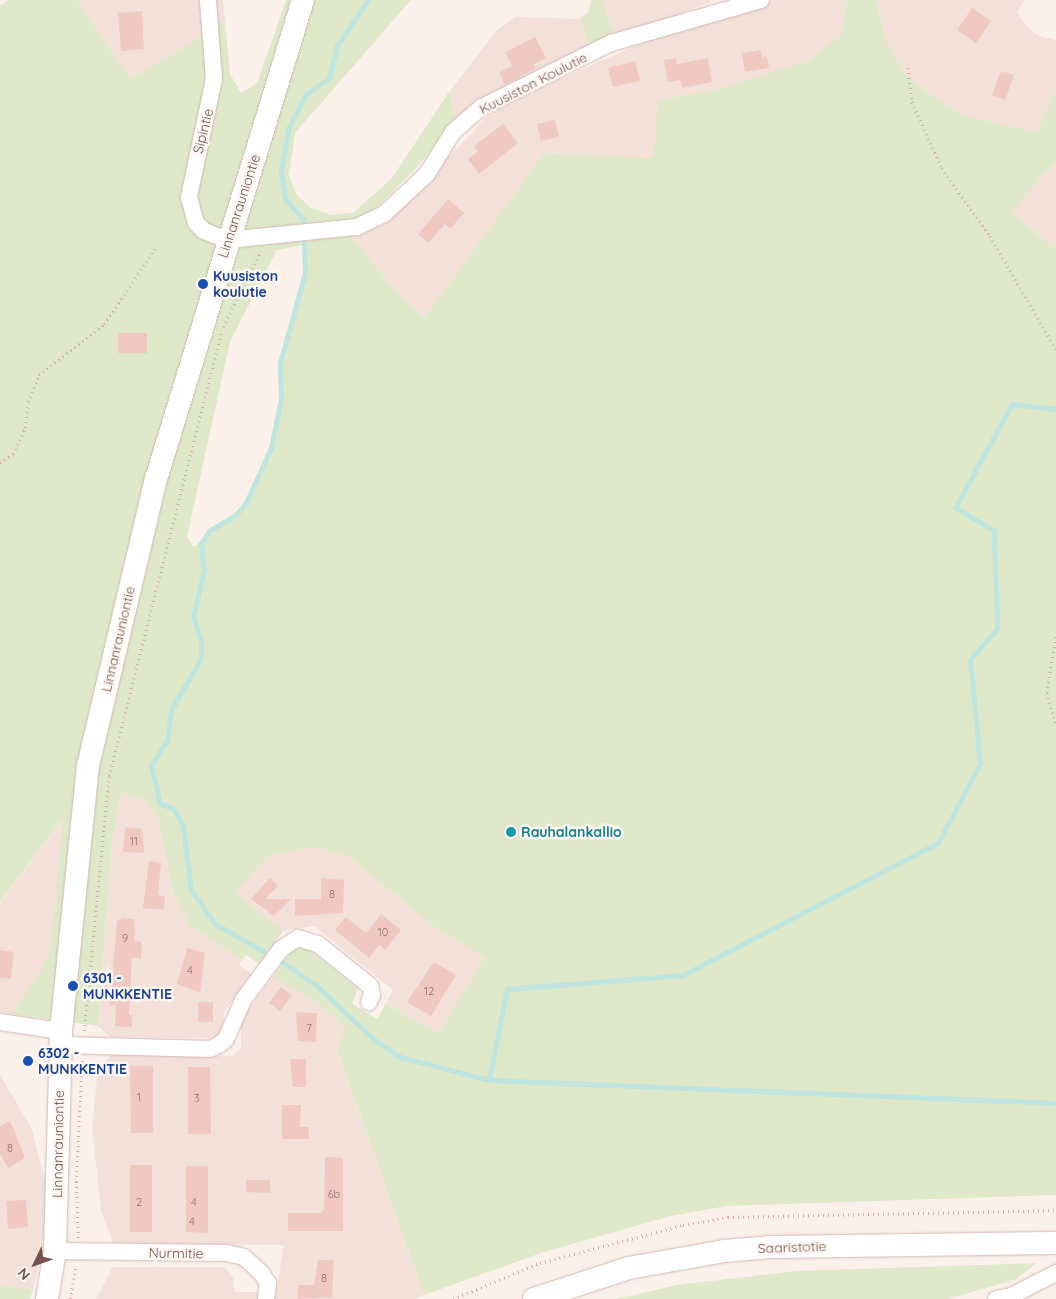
<!DOCTYPE html>
<html>
<head>
<meta charset="utf-8">
<style>
	body { margin:0 }
	#map { position:relative; width:1056px; height:1299px; overflow:hidden; background:#fcf0eb; font-family:Quicksand,sans-serif }
	div>[style] { position:absolute }
	[style*='--x'] { left:calc(var(--x)*1px); top:calc(var(--y)*1px); width:calc(var(--w)*1px); rotate:calc(var(--a)*1deg) }
	.residential>* { inset:0; background:#f3e0d9 }
	.green>* { inset:0; background:#dfe9c9 }
	.stream>* { height:4.5px; margin:-2.25px; padding:0 2.25px; transform-origin:2.25px; border-radius:2.25px; background:#bfe5e0 }
	.building>* { inset:0; background:#f0c9c3 }
	.path>* { height:2.5px; margin-top:-1.25px; transform-origin:0; background:repeating-linear-gradient(90deg,#d5aba6 0 1px,transparent 0 5px) }
	.roads { filter:drop-shadow(0 0 1px #d0b8b3) drop-shadow(0 0 1px #d0b8b3) }
	.street>* { height:16px; margin:-8px; padding:0 8px; transform-origin:8px; border-radius:8px; background:#fff }
	.secondary>* { height:22px; margin:-11px; padding:0 11px; transform-origin:11px; border-radius:11px; background:#fff }
	.dots>* { width:14px; height:14px; translate:-50% -50%; box-sizing:border-box; border:2px solid #fef6f1; border-radius:50% }
	span { translate:-50% -50%; white-space:nowrap; text-align:center; line-height:1.15; -webkit-text-stroke:5px #fef6f1; paint-order:stroke }
	.number-label { font-size:11px; color:#94706b }
	.number-label span { -webkit-text-stroke-width:0 }
	.street-label { font-size:14px; color:#76524e }
	.transit-label { font-size:14px; color:#164399; font-weight:700 }
	.left { translate:0 -50%; text-align:left }
	.culture-label { font-size:14px; color:#0d838f; font-weight:700 }
	.north { position:absolute; left:10px; top:1239px; width:50px; height:50px; -webkit-text-stroke:4px #fef6f1; paint-order:stroke; rotate:228deg; font-size:14px; font-weight:700; line-height:20px; text-align:center; color:#76524e }
	.north::after { content:''; display:block; margin:auto; width:18px; height:22px; background:#76524e; clip-path:polygon(50% 0,100% 100%,50% 72%,0 100%) }
</style>
</head>
<body>
<div id="map">
	<div class="residential">
		<div style="clip-path:polygon(77px 0,223px 0,225px 22px,130px 79px)"></div>
		<div style="clip-path:polygon(602px 0,710px 0,710px 2px,616px 39px)"></div>
		<div style="clip-path:polygon(773px 0,847px 0,841px 35px,808px 61px,780px 73px,725px 88px,659px 100px,653px 158px,544px 153px,424px 318px,388px 282px,352px 237px,387px 222px,497px 106px,652px 39px)"></div>
		<div style="clip-path:polygon(875px 0,1025px 0,1017px 12px,1026px 25px,1038px 36px,1056px 40px,1056px 88px,1037px 132px,966px 116px,932px 96px,905px 73px,889px 47px)"></div>
		<div style="clip-path:polygon(515px 17px,580px 19px,590px 49px,494px 93px,455px 120px,449px 92px,497px 30px)"></div>
		<div style="clip-path:polygon(1056px 161px,1056px 250px,1012px 212px)"></div>
		<div style="clip-path:polygon(121px 793px,144px 799px,158px 818px,173px 892px,189px 925px,242px 960px,239px 965px,252px 974px,224px 1012px,223px 1032px,216px 1038px,110px 1037px,98px 1026px,112px 843px)"></div>
		<div style="clip-path:polygon(64px 818px,50px 954px,12px 1014px,0 1011px,0 903px)"></div>
		<div style="clip-path:polygon(314px 847px,349px 857px,436px 928px,484px 958px,438px 1034px,386px 1003px,393px 990px,314px 926px,283px 931px,235px 892px,270px 855px)"></div>
		<div style="clip-path:polygon(273px 977px,317px 1002px,345px 1028px,337px 1051px,424px 1295px,415px 1299px,275px 1299px,284px 1245px,113px 1243px,101px 1211px,92px 1128px,98px 1068px,112px 1055px,232px 1056px,241px 1048px,241px 1019px)"></div>
		<div style="clip-path:polygon(0 1075px,32px 1129px,45px 1181px,45px 1237px,33px 1290px,0 1285px)"></div>
		<div style="clip-path:polygon(113px 1267px,224px 1267px,233px 1278px,235px 1292px,258px 1292px,257px 1299px,96px 1299px)"></div>
	</div>
	<div class="green">
		<div style="clip-path:polygon(evenodd,9px 0,77px 0,130px 79px,225px 22px,230px 74px,241px 93px,257px 83px,286px 0,411px 0,295px 133px,289px 176px,297px 195px,311px 208px,332px 215px,353px 213px,392px 178px,449px 92px,455px 120px,417px 167px,376px 208px,353px 223px,352px 237px,388px 282px,424px 318px,544px 153px,653px 158px,658px 100px,725px 88px,808px 61px,841px 35px,847px 0,875px 0,889px 47px,905px 73px,932px 96px,966px 116px,1037px 132px,1056px 88px,1056px 161px,1012px 212px,1056px 250px,1056px 1195px,727px 1206px,671px 1216px,544px 1252px,424px 1295px,337px 1050px,345px 1028px,317px 1002px,273px 977px,293px 949px,308px 948px,358px 989px,352px 1004px,377px 1019px,386px 1003px,438px 1034px,484px 958px,436px 928px,349px 857px,314px 847px,270px 855px,235px 892px,283px 931px,259px 964px,246px 955px,242px 960px,189px 925px,173px 892px,158px 818px,143px 799px,121px 793px,112px 843px,98px 1026px,12px 1014px,50px 954px,63px 819px,0 902px,0 6px,9px 0,304px 245px,305px 273px,280px 363px,281px 399px,271px 448px,246px 503px,194px 547px,187px 537px,230px 342px,277px 250px,304px 245px)"></div>
		<div style="clip-path:polygon(591px 0,602px 0,616px 39px,590px 49px,580px 19px,588px 13px)"></div>
		<div style="clip-path:polygon(1037px 1263px,1015px 1280px,947px 1299px,617px 1299px,677px 1285px,797px 1271px)"></div>
		<div style="clip-path:polygon(0 1285px,33px 1290px,30px 1299px,0 1299px)"></div>
	</div>
	<div class="stream">
		<div style="--x:264;--y:952;--w:56;--a:-150.3"></div>
		<div style="--x:215;--y:924;--w:42;--a:-125.2"></div>
		<div style="--x:191;--y:890;--w:64;--a:-97.1"></div>
		<div style="--x:183;--y:826;--w:20;--a:-120"></div>
		<div style="--x:173;--y:809;--w:14;--a:-159"></div>
		<div style="--x:160;--y:804;--w:39;--a:-103"></div>
		<div style="--x:151;--y:766;--w:31;--a:-58"></div>
		<div style="--x:167;--y:740;--w:30;--a:-82"></div>
		<div style="--x:171;--y:710;--w:59;--a:-59.5"></div>
		<div style="--x:201;--y:659;--w:18;--a:-90"></div>
		<div style="--x:201;--y:641;--w:26;--a:-108"></div>
		<div style="--x:193;--y:616;--w:46;--a:-76.3"></div>
		<div style="--x:204;--y:571;--w:27;--a:-96"></div>
		<div style="--x:201;--y:544;--w:15;--a:-58"></div>
		<div style="--x:209;--y:531;--w:31;--a:-31"></div>
		<div style="--x:236;--y:515;--w:16;--a:-50"></div>
		<div style="--x:246;--y:503;--w:60;--a:-65.6"></div>
		<div style="--x:271;--y:448;--w:50;--a:-78.5"></div>
		<div style="--x:281;--y:399;--w:36;--a:-92"></div>
		<div style="--x:280;--y:363;--w:93;--a:-74.5"></div>
		<div style="--x:305;--y:273;--w:54;--a:-92.1"></div>
		<div style="--x:303;--y:219;--w:27;--a:-132"></div>
		<div style="--x:285;--y:199;--w:29;--a:-98"></div>
		<div style="--x:281;--y:170;--w:44;--a:-79.5"></div>
		<div style="--x:289;--y:127;--w:36;--a:-63"></div>
		<div style="--x:305;--y:95;--w:29;--a:-35"></div>
		<div style="--x:329;--y:78;--w:33;--a:-76"></div>
		<div style="--x:337;--y:46;--w:55;--a:-56"></div>
		<div style="--x:281;--y:961;--w:42;--a:34.4"></div>
		<div style="--x:316;--y:985;--w:82;--a:43"></div>
		<div style="--x:376;--y:1041;--w:30;--a:33"></div>
		<div style="--x:401;--y:1057;--w:91;--a:14.6"></div>
		<div style="--x:489;--y:1080;--w:567;--a:2.32"></div>
		<div style="--x:489;--y:1080;--w:93;--a:-78.8"></div>
		<div style="--x:507;--y:989;--w:177;--a:-4.5"></div>
		<div style="--x:683;--y:975;--w:287;--a:-27.4"></div>
		<div style="--x:938;--y:843;--w:89;--a:-62"></div>
		<div style="--x:980;--y:764;--w:104;--a:-95.5"></div>
		<div style="--x:970;--y:660;--w:41;--a:-48.9"></div>
		<div style="--x:997;--y:629;--w:98;--a:-91.8"></div>
		<div style="--x:994;--y:531;--w:45;--a:-149.5"></div>
		<div style="--x:955;--y:508;--w:119;--a:-61.3"></div>
		<div style="--x:1012;--y:404;--w:44;--a:6.5"></div>
	</div>
	<div class="building">
		<div style="clip-path:polygon(972px 8px,991px 21px,976px 43px,957px 30px)"></div>
		<div style="clip-path:polygon(142px 11px,144px 49px,121px 51px,118px 13px)"></div>
		<div style="clip-path:polygon(535px 37px,546px 58px,534px 64px,536px 68px,505px 85px,499px 73px,512px 66px,505px 52px)"></div>
		<div style="clip-path:polygon(760px 50px,762px 57px,767px 56px,769px 68px,745px 72px,742px 53px)"></div>
		<div style="clip-path:polygon(676px 58px,677px 64px,708px 58px,712px 82px,682px 88px,680px 80px,668px 82px,664px 60px)"></div>
		<div style="clip-path:polygon(635px 61px,640px 81px,613px 87px,608px 68px)"></div>
		<div style="clip-path:polygon(1001px 71px,1014px 75px,1005px 100px,992px 95px)"></div>
		<div style="clip-path:polygon(555px 120px,559px 137px,541px 141px,537px 124px)"></div>
		<div style="clip-path:polygon(503px 124px,518px 143px,479px 174px,468px 159px,478px 151px,474px 146px)"></div>
		<div style="clip-path:polygon(448px 199px,464px 213px,450px 229px,445px 224px,428px 243px,418px 234px)"></div>
		<div style="clip-path:polygon(118px 333px,147px 333px,147px 353px,118px 353px)"></div>
		<div style="clip-path:polygon(125px 827px,142px 829px,144px 853px,123px 852px)"></div>
		<div style="clip-path:polygon(149px 861px,161px 863px,158px 895px,165px 896px,164px 910px,143px 908px)"></div>
		<div style="clip-path:polygon(270px 878px,278px 886px,265px 899px,291px 899px,274px 916px,251px 899px)"></div>
		<div style="clip-path:polygon(321px 878px,344px 880px,343px 913px,295px 916px,295px 899px,321px 899px)"></div>
		<div style="clip-path:polygon(381px 914px,401px 930px,385px 950px,379px 945px,369px 958px,335px 930px,346px 917px,366px 933px)"></div>
		<div style="clip-path:polygon(123px 918px,134px 919px,135px 941px,142px 942px,141px 959px,132px 958px,129px 1015px,132px 1015px,132px 1027px,115px 1026px,116px 1005px,110px 1005px,117px 921px)"></div>
		<div style="clip-path:polygon(187px 948px,205px 953px,200px 993px,177px 984px)"></div>
		<div style="clip-path:polygon(0 950px,14px 952px,11px 979px,0 978px)"></div>
		<div style="clip-path:polygon(434px 962px,456px 975px,431px 1016px,407px 1002px)"></div>
		<div style="clip-path:polygon(281px 987px,292px 995px,280px 1011px,269px 1003px)"></div>
		<div style="clip-path:polygon(198px 1002px,213px 1002px,213px 1022px,198px 1022px)"></div>
		<div style="clip-path:polygon(296px 1012px,317px 1013px,316px 1042px,298px 1041px)"></div>
		<div style="clip-path:polygon(290px 1059px,306px 1059px,306px 1087px,293px 1087px)"></div>
		<div style="clip-path:polygon(130px 1066px,153px 1066px,153px 1133px,131px 1133px)"></div>
		<div style="clip-path:polygon(188px 1067px,210px 1067px,211px 1134px,188px 1134px)"></div>
		<div style="clip-path:polygon(282px 1105px,301px 1105px,300px 1127px,309px 1127px,309px 1139px,282px 1139px)"></div>
		<div style="clip-path:polygon(10px 1121px,25px 1158px,8px 1168px,0 1154px,0 1126px)"></div>
		<div style="clip-path:polygon(325px 1157px,343px 1158px,343px 1231px,288px 1231px,288px 1213px,321px 1213px,324px 1209px)"></div>
		<div style="clip-path:polygon(130px 1165px,152px 1165px,152px 1232px,130px 1232px)"></div>
		<div style="clip-path:polygon(186px 1166px,208px 1166px,208px 1233px,186px 1232px)"></div>
		<div style="clip-path:polygon(246px 1180px,270px 1180px,270px 1193px,246px 1192px)"></div>
		<div style="clip-path:polygon(26px 1200px,28px 1227px,8px 1229px,6px 1201px)"></div>
		<div style="clip-path:polygon(318px 1260px,334px 1260px,332px 1297px,298px 1299px,298px 1285px,314px 1285px)"></div>
	</div>
	<div class="path">
		<div style="--x:908;--y:68;--w:34;--a:83"></div>
		<div style="--x:912;--y:102;--w:72;--a:65.6"></div>
		<div style="--x:942;--y:168;--w:83;--a:54.8"></div>
		<div style="--x:990;--y:236;--w:131;--a:59.7"></div>
		<div style="--x:223;--y:327;--w:85;--a:-63.4"></div>
		<div style="--x:0;--y:463;--w:16;--a:-35"></div>
		<div style="--x:13;--y:454;--w:29;--a:-65"></div>
		<div style="--x:25;--y:428;--w:26;--a:-83"></div>
		<div style="--x:28;--y:402;--w:29;--a:-68"></div>
		<div style="--x:39;--y:375;--w:83;--a:-38.1"></div>
		<div style="--x:104;--y:324;--w:94;--a:-55.8"></div>
		<div style="--x:1056;--y:637;--w:57;--a:99.1"></div>
		<div style="--x:1047;--y:693;--w:33;--a:74"></div>
		<div style="--x:84;--y:1031;--w:256;--a:-84.4"></div>
		<div style="--x:109;--y:776;--w:456;--a:-75.8"></div>
		<div style="--x:78;--y:1238;--w:56;--a:-92"></div>
		<div style="--x:76;--y:1182;--w:123;--a:-87.2"></div>
		<div style="--x:70;--y:1299;--w:34;--a:-80"></div>
		<div style="--x:453;--y:1299;--w:94;--a:-22.5"></div>
		<div style="--x:540;--y:1263;--w:148;--a:-14.9"></div>
		<div style="--x:683;--y:1225;--w:46;--a:-10.1"></div>
		<div style="--x:728;--y:1217;--w:328;--a:-1.2"></div>
	</div>
	<div class="roads">
		<div class="street">
			<div style="--x:208;--y:0;--w:79;--a:85.7"></div>
			<div style="--x:214;--y:79;--w:121;--a:102"></div>
			<div style="--x:189;--y:197;--w:27;--a:75"></div>
			<div style="--x:196;--y:223;--w:11;--a:45"></div>
			<div style="--x:204;--y:231;--w:26;--a:21"></div>
			<div style="--x:228;--y:240;--w:130;--a:-5.8"></div>
			<div style="--x:357;--y:227;--w:30;--a:-26"></div>
			<div style="--x:384;--y:214;--w:59;--a:-42.9"></div>
			<div style="--x:427;--y:174;--w:49;--a:-58.2"></div>
			<div style="--x:453;--y:132;--w:38;--a:-41"></div>
			<div style="--x:482;--y:107;--w:144;--a:-26.4"></div>
			<div style="--x:611;--y:43;--w:156;--a:-16"></div>
			<div style="--x:0;--y:1022;--w:62;--a:8.4"></div>
			<div style="--x:61;--y:1045;--w:149;--a:1.5"></div>
			<div style="--x:210;--y:1049;--w:10;--a:-24"></div>
			<div style="--x:219;--y:1045;--w:9;--a:-41"></div>
			<div style="--x:226;--y:1039;--w:43;--a:-66.4"></div>
			<div style="--x:243;--y:1000;--w:64;--a:-53.3"></div>
			<div style="--x:281;--y:949;--w:20;--a:-33"></div>
			<div style="--x:298;--y:938;--w:21;--a:17"></div>
			<div style="--x:318;--y:944;--w:67;--a:38.9"></div>
			<div style="--x:370;--y:986;--w:9;--a:77"></div>
			<div style="--x:372;--y:995;--w:8;--a:113"></div>
			<div style="--x:55;--y:1251;--w:172;--a:0.7"></div>
			<div style="--x:227;--y:1253;--w:17;--a:13"></div>
			<div style="--x:244;--y:1257;--w:25;--a:43"></div>
			<div style="--x:262;--y:1274;--w:11;--a:56"></div>
			<div style="--x:268;--y:1283;--w:16;--a:97"></div>
			<div style="--x:996;--y:1299;--w:15;--a:-11"></div>
			<div style="--x:1011;--y:1296;--w:51;--a:-27.1"></div>
		</div>
		<div class="secondary">
			<div style="--x:47;--y:1299;--w:49;--a:-80.5"></div>
			<div style="--x:55;--y:1251;--w:220;--a:-88.4"></div>
			<div style="--x:61;--y:1031;--w:266;--a:-84.2"></div>
			<div style="--x:88;--y:766;--w:295;--a:-76.7"></div>
			<div style="--x:156;--y:479;--w:501;--a:-72.94"></div>
			<div style="--x:534;--y:1299;--w:100;--a:-18.1"></div>
			<div style="--x:629;--y:1268;--w:97;--a:-10.1"></div>
			<div style="--x:724;--y:1251;--w:47;--a:-4.9"></div>
			<div style="--x:771;--y:1247;--w:285;--a:-0.8"></div>
		</div>
	</div>
	<div class="dots">
		<div style="left:203px;top:284px;background:#1a4fb4"></div>
		<div style="left:511px;top:832px;background:#0f9aa8"></div>
		<div style="left:73px;top:986px;background:#1a4fb4"></div>
		<div style="left:28px;top:1061px;background:#1a4fb4"></div>
	</div>
	<div class="number-label">
		<span style="left:134px;top:841px">11</span>
		<span style="left:332px;top:894px">8</span>
		<span style="left:383px;top:932px">10</span>
		<span style="left:125px;top:938px">9</span>
		<span style="left:190px;top:970px">4</span>
		<span style="left:429px;top:991px">12</span>
		<span style="left:309px;top:1028px">7</span>
		<span style="left:139px;top:1097px">1</span>
		<span style="left:197px;top:1098px">3</span>
		<span style="left:10px;top:1148px">8</span>
		<span style="left:334px;top:1194px">6b</span>
		<span style="left:139px;top:1202px">2</span>
		<span style="left:194px;top:1202px">4</span>
		<span style="left:192px;top:1221px">4</span>
		<span style="left:324px;top:1278px">8</span>
	</div>
	<div class="street-label">
		<span style="left:533px;top:83px;rotate:-27deg">Kuusiston Koulutie</span>
		<span style="left:203px;top:131px;rotate:-76deg">Sipintie</span>
		<span style="left:239px;top:206px;rotate:-72deg">Linnanrauniontie</span>
		<span style="left:118px;top:639px;rotate:-77deg">Linnanrauniontie</span>
		<span style="left:58px;top:1144px;rotate:-89deg">Linnanrauniontie</span>
		<span style="left:792px;top:1247px;rotate:-2deg">Saaristotie</span>
		<span style="left:176px;top:1253px;rotate:1deg">Nurmitie</span>
	</div>
	<div class="transit-label">
		<span class="left" style="left:213px;top:284px">Kuusiston<br>koulutie</span>
		<span class="left" style="left:83px;top:986px">6301 -<br>MUNKKENTIE</span>
		<span class="left" style="left:38px;top:1061px">6302 -<br>MUNKKENTIE</span>
	</div>
	<div class="culture-label">
		<span class="left" style="left:521px;top:832px">Rauhalankallio</span>
	</div>
	<div class="north">N</div>
</div>
</body>
</html>
